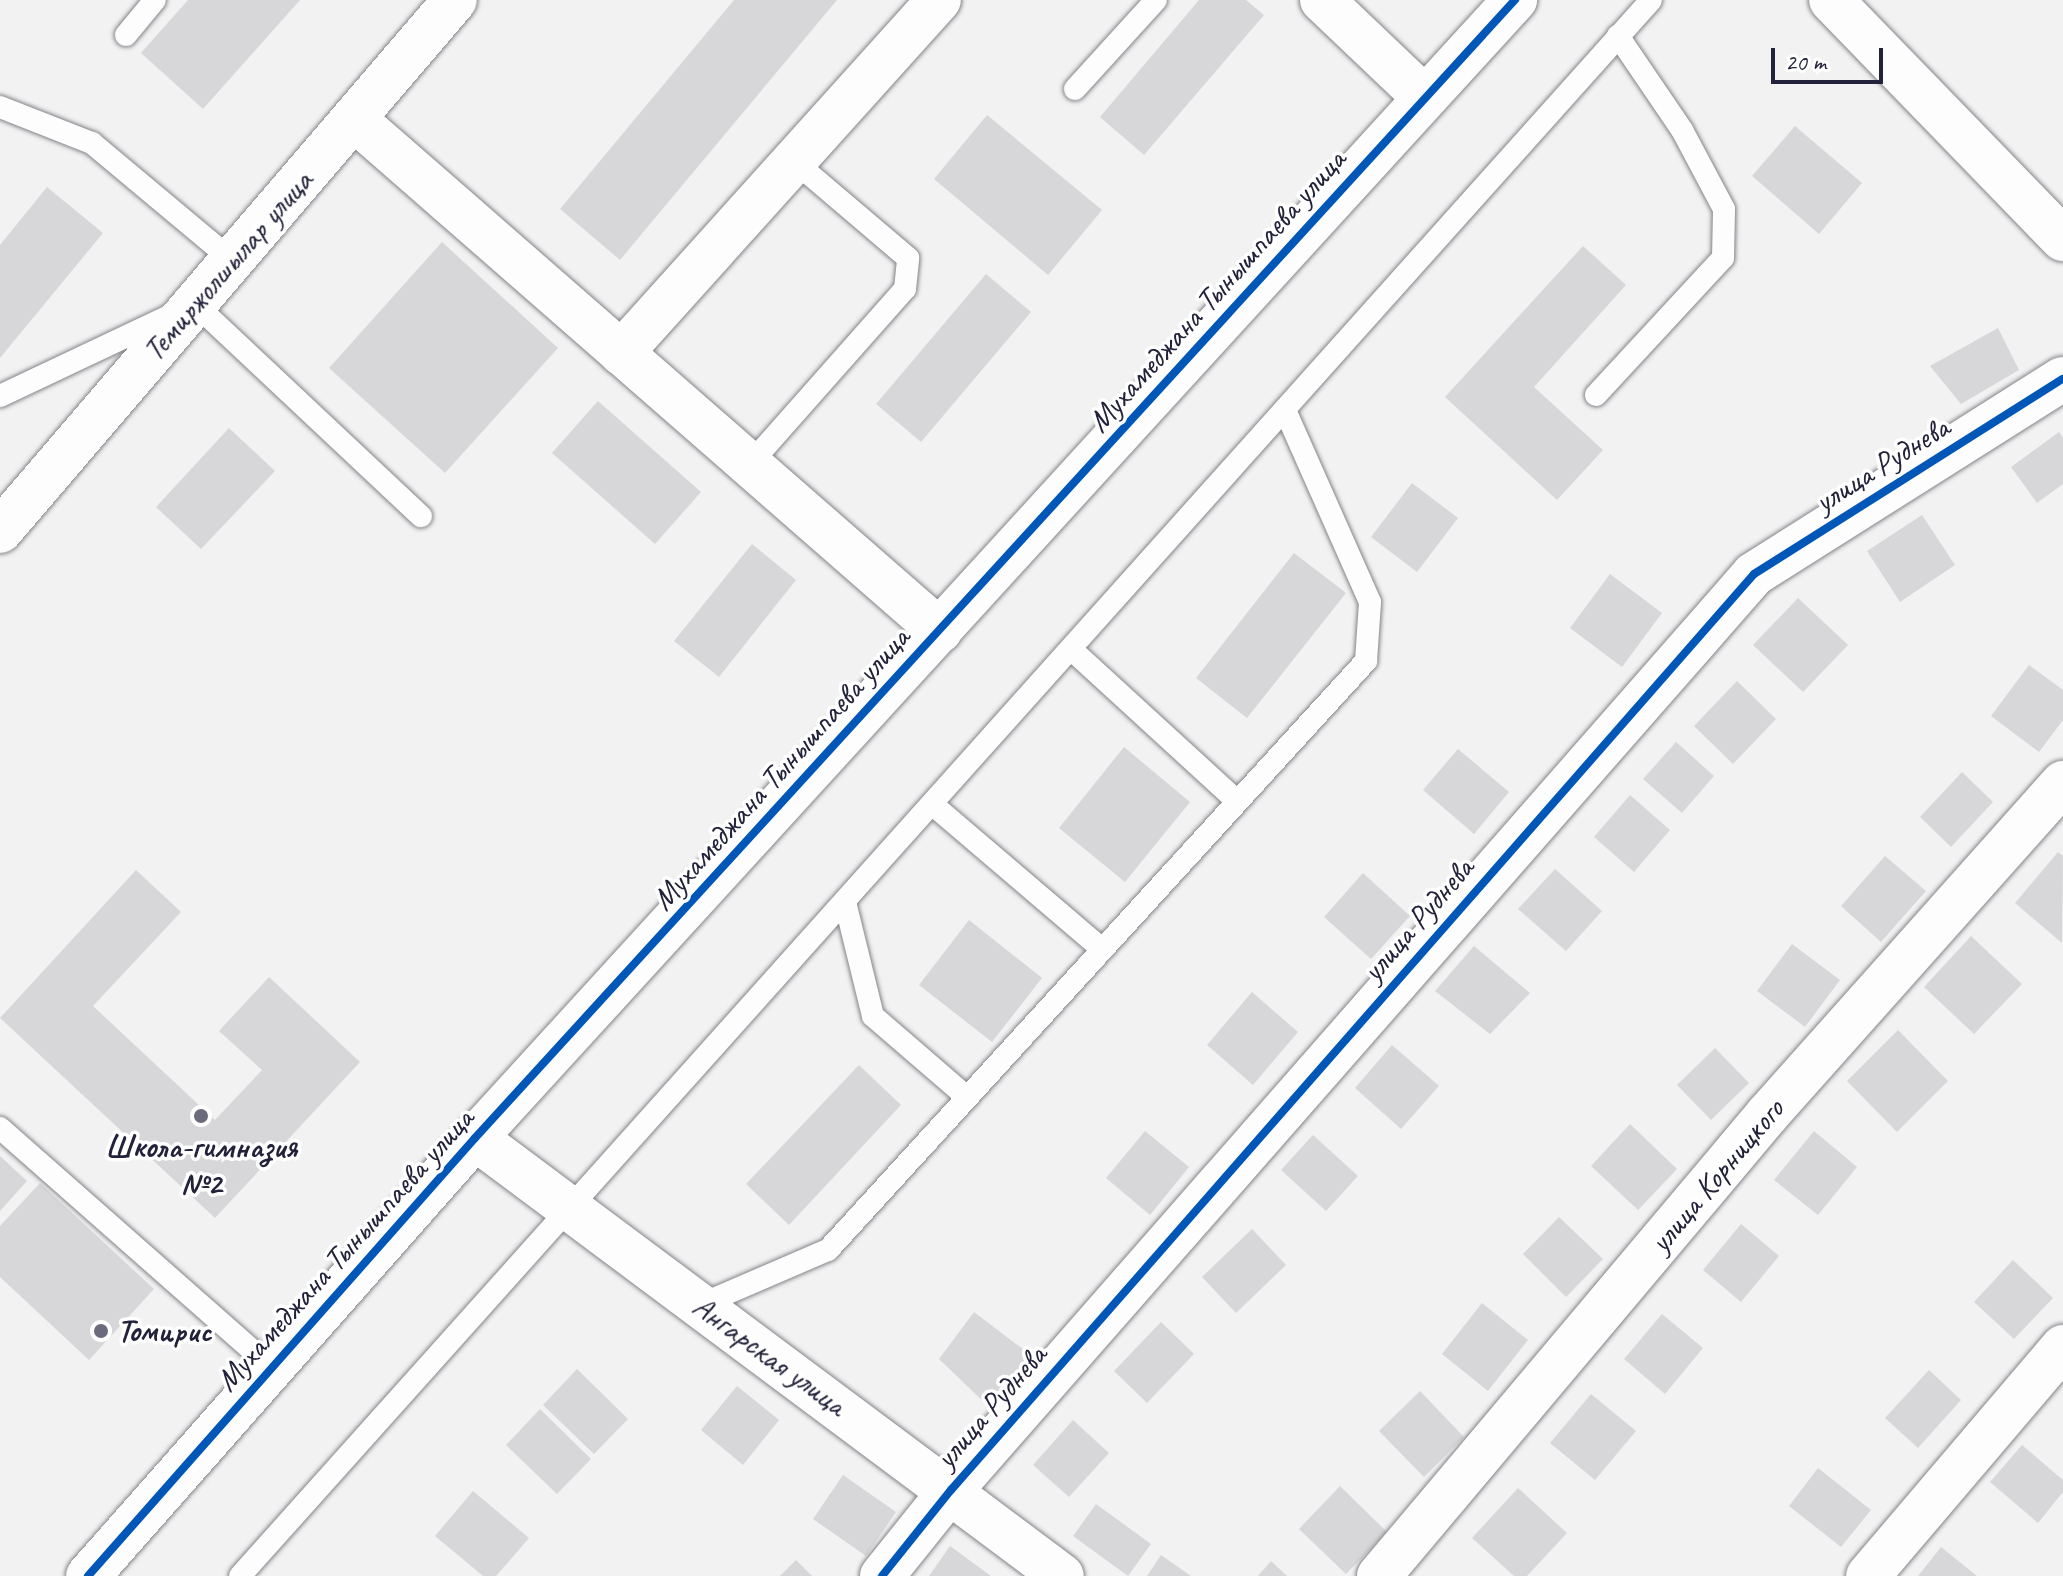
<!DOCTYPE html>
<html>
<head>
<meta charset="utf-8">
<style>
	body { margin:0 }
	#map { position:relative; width:2063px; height:1576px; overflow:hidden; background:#f2f2f3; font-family:Caveat,sans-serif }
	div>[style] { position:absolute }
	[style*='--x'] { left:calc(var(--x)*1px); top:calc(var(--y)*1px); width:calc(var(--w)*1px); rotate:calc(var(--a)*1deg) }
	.building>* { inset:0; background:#d7d7d9 }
	.roads { filter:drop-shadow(0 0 2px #848489) drop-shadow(0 0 2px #848489) }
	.service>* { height:22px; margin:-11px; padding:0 11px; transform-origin:11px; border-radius:11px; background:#fdfdfd }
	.minor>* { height:44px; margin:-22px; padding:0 22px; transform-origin:22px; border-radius:22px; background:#fdfdfd }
	.tertiary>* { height:44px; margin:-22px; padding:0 22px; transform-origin:22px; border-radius:22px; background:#fdfdfd }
	.cycleway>* { height:8px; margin:-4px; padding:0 4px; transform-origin:4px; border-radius:4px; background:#0057b8 }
	.dots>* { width:22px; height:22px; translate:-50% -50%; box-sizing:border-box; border:4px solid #fff; border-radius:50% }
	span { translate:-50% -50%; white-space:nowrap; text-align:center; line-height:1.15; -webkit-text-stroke:7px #fff; paint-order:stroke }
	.street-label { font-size:32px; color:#22223b }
	.poi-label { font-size:32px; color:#22223b; font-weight:700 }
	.left { translate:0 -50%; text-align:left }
	.scale { position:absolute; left:1771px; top:48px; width:112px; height:36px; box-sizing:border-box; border:4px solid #22223b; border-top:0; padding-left:10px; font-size:24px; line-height:28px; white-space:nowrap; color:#22223b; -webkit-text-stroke:6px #fff; paint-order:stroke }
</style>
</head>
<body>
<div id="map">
	<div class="building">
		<div style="clip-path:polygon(188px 0,300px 0,203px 109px,141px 53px)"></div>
		<div style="clip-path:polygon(734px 0,837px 0,620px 260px,560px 209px)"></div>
		<div style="clip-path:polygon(1199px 0,1246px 0,1264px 15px,1144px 155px,1100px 117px)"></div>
		<div style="clip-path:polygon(987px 115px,1102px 210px,1048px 275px,934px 179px)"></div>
		<div style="clip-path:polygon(1795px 126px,1862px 183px,1819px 234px,1752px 176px)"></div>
		<div style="clip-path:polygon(47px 187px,103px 233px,0 358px,0 245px)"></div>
		<div style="clip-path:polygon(442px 242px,558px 348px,445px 473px,329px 368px)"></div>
		<div style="clip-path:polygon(1583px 246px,1626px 285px,1534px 387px,1603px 450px,1557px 500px,1445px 397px)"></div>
		<div style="clip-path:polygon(986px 274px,1031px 312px,921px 442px,876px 404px)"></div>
		<div style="clip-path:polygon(1998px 328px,2019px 370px,1961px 404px,1930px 366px)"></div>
		<div style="clip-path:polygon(598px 401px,701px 492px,655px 544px,552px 453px)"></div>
		<div style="clip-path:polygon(229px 428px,275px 471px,201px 549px,156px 507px)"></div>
		<div style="clip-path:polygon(2059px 432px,2063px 438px,2063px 484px,2037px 503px,2011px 467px)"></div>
		<div style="clip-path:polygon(1412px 483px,1458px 518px,1417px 572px,1371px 537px)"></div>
		<div style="clip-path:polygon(1922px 515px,1955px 565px,1900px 602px,1867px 551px)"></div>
		<div style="clip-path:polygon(752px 544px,796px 580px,719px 677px,674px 641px)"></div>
		<div style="clip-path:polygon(1294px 553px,1346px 593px,1247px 718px,1196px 678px)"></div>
		<div style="clip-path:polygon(1610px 574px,1662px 613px,1622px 667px,1570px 628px)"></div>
		<div style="clip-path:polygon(1798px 598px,1848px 645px,1803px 692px,1753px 645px)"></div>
		<div style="clip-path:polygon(2029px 665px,2063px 690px,2063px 720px,2039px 752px,1991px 716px)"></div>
		<div style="clip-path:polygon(1737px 681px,1776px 719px,1733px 764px,1694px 726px)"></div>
		<div style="clip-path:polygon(1676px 742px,1714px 776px,1682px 813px,1643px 779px)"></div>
		<div style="clip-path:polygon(1124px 747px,1190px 802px,1125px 882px,1059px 828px)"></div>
		<div style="clip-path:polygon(1458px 749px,1509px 792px,1474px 834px,1423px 790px)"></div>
		<div style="clip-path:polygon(1962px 772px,1993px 802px,1951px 847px,1920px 817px)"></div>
		<div style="clip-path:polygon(1630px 795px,1670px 830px,1634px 872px,1594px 837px)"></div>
		<div style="clip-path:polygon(2058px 852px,2063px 856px,2062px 943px,2015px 903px)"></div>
		<div style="clip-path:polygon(1885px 856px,1926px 891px,1881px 942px,1841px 906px)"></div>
		<div style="clip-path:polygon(1555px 869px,1602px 911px,1566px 951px,1518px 909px)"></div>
		<div style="clip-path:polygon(136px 870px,181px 912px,93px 1006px,215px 1120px,262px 1070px,219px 1031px,269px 977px,360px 1062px,215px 1218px,0 1018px)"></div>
		<div style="clip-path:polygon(1363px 873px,1410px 916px,1371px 959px,1324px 917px)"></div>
		<div style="clip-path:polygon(969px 920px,1042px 978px,992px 1042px,919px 985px)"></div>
		<div style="clip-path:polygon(1971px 936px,2022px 984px,1974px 1034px,1924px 987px)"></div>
		<div style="clip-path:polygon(1792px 944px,1840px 980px,1805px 1027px,1757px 991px)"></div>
		<div style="clip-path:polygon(1474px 946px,1530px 993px,1490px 1034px,1435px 991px)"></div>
		<div style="clip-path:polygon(1252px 992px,1298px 1032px,1253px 1085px,1207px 1045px)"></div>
		<div style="clip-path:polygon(1898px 1030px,1948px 1081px,1897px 1132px,1847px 1081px)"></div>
		<div style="clip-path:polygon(1392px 1045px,1439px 1086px,1401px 1129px,1355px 1088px)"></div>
		<div style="clip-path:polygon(1715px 1048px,1749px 1083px,1711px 1120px,1677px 1085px)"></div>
		<div style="clip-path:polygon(859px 1065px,901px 1105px,789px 1225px,746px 1184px)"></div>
		<div style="clip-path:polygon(1630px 1124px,1677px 1169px,1638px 1210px,1591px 1166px)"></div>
		<div style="clip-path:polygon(1145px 1131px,1189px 1167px,1150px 1215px,1106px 1178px)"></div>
		<div style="clip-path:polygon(1814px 1131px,1857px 1167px,1818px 1215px,1774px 1180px)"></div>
		<div style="clip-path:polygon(1313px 1135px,1358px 1176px,1326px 1211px,1281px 1170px)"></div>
		<div style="clip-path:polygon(0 1156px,27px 1181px,0 1211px)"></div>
		<div style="clip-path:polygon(40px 1183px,154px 1289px,89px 1360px,0 1277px,0 1226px)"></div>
		<div style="clip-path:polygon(1559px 1217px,1603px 1259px,1566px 1297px,1523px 1254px)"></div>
		<div style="clip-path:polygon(1741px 1224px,1779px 1256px,1741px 1302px,1703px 1270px)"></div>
		<div style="clip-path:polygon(1252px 1229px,1286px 1265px,1236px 1313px,1202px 1277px)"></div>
		<div style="clip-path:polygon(2013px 1260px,2053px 1298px,2014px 1339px,1974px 1302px)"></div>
		<div style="clip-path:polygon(1482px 1303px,1528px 1340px,1488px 1391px,1442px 1354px)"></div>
		<div style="clip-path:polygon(974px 1312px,1032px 1356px,989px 1407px,939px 1359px)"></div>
		<div style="clip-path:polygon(1662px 1314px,1703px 1348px,1665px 1394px,1624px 1359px)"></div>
		<div style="clip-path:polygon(1161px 1322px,1194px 1354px,1147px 1403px,1114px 1371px)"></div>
		<div style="clip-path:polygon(577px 1369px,628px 1419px,594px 1454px,543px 1405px)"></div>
		<div style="clip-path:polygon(1929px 1370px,1961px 1400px,1918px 1448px,1885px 1418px)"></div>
		<div style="clip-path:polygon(737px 1386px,779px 1420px,743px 1465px,701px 1430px)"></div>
		<div style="clip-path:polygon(1420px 1391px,1464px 1437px,1424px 1477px,1379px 1431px)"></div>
		<div style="clip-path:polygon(1591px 1394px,1636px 1431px,1595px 1480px,1550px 1443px)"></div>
		<div style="clip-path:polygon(540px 1409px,591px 1459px,557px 1494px,506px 1445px)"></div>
		<div style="clip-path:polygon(1073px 1420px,1109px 1453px,1069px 1497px,1033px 1465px)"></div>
		<div style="clip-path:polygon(2022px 1445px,2063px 1480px,2063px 1492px,2038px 1523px,1990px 1482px)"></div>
		<div style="clip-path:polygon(1818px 1468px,1871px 1510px,1841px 1547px,1789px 1506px)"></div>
		<div style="clip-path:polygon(843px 1475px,896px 1512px,866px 1556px,813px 1519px)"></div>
		<div style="clip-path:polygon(1340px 1486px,1387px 1532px,1346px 1574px,1299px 1529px)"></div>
		<div style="clip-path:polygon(1518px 1488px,1567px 1533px,1527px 1576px,1514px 1576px,1472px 1538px)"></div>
		<div style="clip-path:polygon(473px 1491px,529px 1538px,496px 1576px,483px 1576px,435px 1536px)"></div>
		<div style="clip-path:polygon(1096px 1504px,1151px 1544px,1128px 1576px,1073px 1536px)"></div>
		<div style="clip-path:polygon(950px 1546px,991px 1576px,929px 1576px)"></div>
		<div style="clip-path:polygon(1941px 1547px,1977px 1576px,1918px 1576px)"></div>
		<div style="clip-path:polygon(1161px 1555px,1191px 1576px,1147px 1576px)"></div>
		<div style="clip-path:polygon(796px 1560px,812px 1576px,780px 1576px)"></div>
		<div style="clip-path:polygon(1271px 1561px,1287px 1576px,1258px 1576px)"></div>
	</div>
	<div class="roads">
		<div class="service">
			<div style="--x:126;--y:35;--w:45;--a:-50.4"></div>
			<div style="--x:1075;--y:89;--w:120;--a:-47.7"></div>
			<div style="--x:0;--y:107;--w:99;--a:21.4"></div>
			<div style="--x:92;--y:143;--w:184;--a:39.9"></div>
			<div style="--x:1596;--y:395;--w:187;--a:-47.2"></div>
			<div style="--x:1723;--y:258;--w:49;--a:-88.8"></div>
			<div style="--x:1724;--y:209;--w:89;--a:-118"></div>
			<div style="--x:1682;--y:130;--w:114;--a:-124.2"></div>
			<div style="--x:0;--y:396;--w:216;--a:-25.3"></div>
			<div style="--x:195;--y:304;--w:310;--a:43.2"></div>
			<div style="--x:750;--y:464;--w:234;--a:-48.5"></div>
			<div style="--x:905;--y:289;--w:31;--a:-84"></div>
			<div style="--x:908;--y:258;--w:150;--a:-139.6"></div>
			<div style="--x:1071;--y:649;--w:225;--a:42.5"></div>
			<div style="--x:932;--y:804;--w:223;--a:40.5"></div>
			<div style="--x:845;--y:902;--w:117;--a:76.2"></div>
			<div style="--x:873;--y:1016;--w:124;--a:40.8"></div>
			<div style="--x:0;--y:1128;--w:363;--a:41.4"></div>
			<div style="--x:700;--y:1305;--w:139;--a:-23.3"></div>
			<div style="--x:828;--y:1250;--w:798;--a:-47.59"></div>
			<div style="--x:1366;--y:661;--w:59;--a:-86.1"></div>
			<div style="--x:1370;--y:602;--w:210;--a:-113.9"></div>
			<div style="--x:240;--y:1576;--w:2115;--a:-48.16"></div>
		</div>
		<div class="minor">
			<div style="--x:1322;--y:0;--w:142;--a:43.6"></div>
			<div style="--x:1831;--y:0;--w:333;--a:45.9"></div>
			<div style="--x:354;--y:119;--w:778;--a:41.14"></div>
			<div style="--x:621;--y:353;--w:475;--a:-48"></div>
			<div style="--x:475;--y:1138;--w:732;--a:36.73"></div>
			<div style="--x:88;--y:1576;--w:584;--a:-48.54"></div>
			<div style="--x:475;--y:1138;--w:1542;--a:-47.58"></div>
			<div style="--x:882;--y:1576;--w:110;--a:-51.3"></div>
			<div style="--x:951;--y:1490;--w:1218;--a:-48.76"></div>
			<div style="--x:1754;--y:574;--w:365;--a:-32.3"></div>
			<div style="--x:1379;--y:1576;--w:603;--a:-49.91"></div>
			<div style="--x:1767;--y:1115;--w:445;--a:-48.3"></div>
			<div style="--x:1868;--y:1576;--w:301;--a:-49.6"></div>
		</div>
		<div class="tertiary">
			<div style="--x:0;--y:531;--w:699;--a:-49.41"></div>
		</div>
	</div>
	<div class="cycleway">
		<div style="--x:88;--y:1576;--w:584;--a:-48.54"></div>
		<div style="--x:475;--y:1138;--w:1542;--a:-47.58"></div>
		<div style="--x:882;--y:1576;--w:110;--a:-51.3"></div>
		<div style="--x:951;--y:1490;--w:1218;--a:-48.76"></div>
		<div style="--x:1754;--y:574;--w:365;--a:-32.3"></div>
	</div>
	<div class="dots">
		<div style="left:201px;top:1116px;background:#6b6b7b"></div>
		<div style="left:101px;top:1331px;background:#6b6b7b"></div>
	</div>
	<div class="street-label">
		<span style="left:228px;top:266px;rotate:-49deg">Темиржолшылар улица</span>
		<span style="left:1217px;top:291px;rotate:-48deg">Мухамеджана Тынышпаева улица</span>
		<span style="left:1882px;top:465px;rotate:-32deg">улица Руднева</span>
		<span style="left:781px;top:769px;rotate:-48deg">Мухамеджана Тынышпаева улица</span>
		<span style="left:1418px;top:920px;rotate:-49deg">улица Руднева</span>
		<span style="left:1717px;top:1176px;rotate:-50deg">улица Корницкого</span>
		<span style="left:345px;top:1250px;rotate:-48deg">Мухамеджана Тынышпаева улица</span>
		<span style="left:769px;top:1356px;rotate:36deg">Ангарская улица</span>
		<span style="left:991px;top:1407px;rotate:-49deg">улица Руднева</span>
	</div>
	<div class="poi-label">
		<span style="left:201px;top:1166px">Школа-гимназия<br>№2</span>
		<span class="left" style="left:117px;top:1331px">Томирис</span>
	</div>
	<div class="scale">20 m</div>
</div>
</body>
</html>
